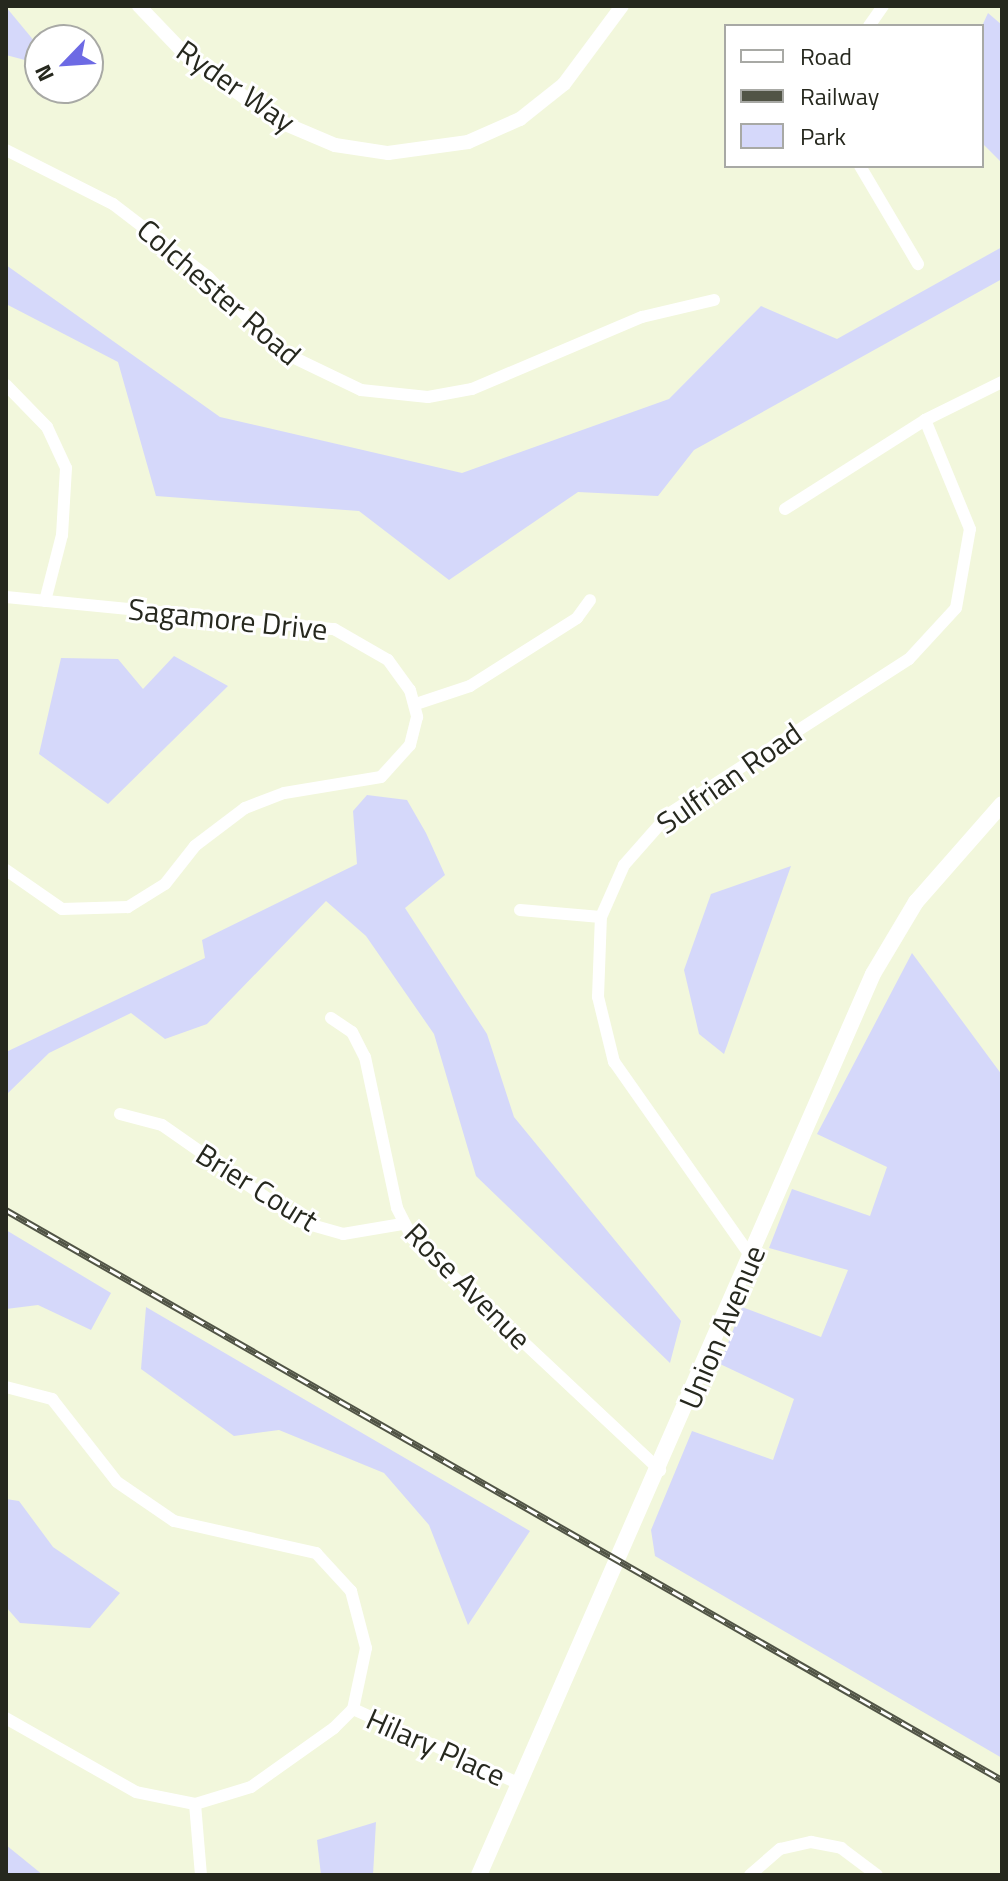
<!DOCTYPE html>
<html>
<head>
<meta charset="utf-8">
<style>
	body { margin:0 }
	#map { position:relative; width:1008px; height:1881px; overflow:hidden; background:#f2f7dc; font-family:"Titillium Web",sans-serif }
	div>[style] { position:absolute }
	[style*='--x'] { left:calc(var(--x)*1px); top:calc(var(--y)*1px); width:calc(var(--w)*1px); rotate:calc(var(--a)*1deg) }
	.green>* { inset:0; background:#d5d8fa }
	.minor>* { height:12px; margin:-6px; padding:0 6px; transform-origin:6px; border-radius:6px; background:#fff }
	.tertiary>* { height:14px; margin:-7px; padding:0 7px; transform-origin:7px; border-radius:7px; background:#fff }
	.secondary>* { height:16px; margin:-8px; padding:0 8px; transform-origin:8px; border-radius:8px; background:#fff }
	.rail>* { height:7px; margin-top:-3.5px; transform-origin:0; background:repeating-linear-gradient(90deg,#fff 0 12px,#515446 0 24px); box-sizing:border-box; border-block:2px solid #515446 }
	span { translate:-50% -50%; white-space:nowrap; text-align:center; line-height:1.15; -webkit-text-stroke:6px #fff; paint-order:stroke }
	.street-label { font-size:30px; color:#26281e }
	.frame { position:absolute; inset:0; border:8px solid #26281e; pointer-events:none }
	.legend { position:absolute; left:724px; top:24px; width:260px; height:144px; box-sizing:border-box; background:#fff; border:2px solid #a8a9a5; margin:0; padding:10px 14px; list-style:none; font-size:24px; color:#26281e }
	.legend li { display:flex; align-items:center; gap:16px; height:40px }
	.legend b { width:40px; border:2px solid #a8a9a5 }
	.north { position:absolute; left:24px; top:24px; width:80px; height:80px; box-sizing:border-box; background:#fff; border:2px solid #a8a9a5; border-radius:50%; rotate:245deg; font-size:22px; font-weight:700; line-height:32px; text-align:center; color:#26281e }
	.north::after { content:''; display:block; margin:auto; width:28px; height:36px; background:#6d6ae4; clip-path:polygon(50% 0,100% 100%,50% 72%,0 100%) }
</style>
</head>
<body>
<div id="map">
	<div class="green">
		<div style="clip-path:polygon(6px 7px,40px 48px,40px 64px,6px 55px)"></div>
		<div style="clip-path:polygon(988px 13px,1002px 25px,1002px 163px,982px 143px,982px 26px)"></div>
		<div style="clip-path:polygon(1002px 247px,1002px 279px,694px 450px,658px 496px,578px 492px,449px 580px,359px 511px,156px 496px,118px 362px,6px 304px,6px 265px,220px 417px,462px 473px,669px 399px,761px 306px,837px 339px)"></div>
		<div style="clip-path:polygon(174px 656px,228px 686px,108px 804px,39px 754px,61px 658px,118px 659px,143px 689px)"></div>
		<div style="clip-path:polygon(367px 795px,407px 800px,426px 833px,445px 875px,405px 908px,487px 1034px,514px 1117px,681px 1321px,670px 1363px,476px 1176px,434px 1034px,366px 936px,326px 901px,207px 1024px,165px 1039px,131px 1013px,49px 1053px,6px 1095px,6px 1052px,205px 958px,202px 940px,357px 864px,353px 811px)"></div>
		<div style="clip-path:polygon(791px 866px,724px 1054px,699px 1034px,684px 970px,711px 894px)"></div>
		<div style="clip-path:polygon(912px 953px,1002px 1075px,1002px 1758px,655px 1556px,651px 1530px,692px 1431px,773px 1460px,794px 1399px,720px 1364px,742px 1307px,821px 1337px,848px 1270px,769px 1248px,792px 1189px,870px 1216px,887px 1167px,817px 1134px)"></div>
		<div style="clip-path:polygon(6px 1230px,111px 1293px,91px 1330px,38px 1305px,6px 1309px)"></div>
		<div style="clip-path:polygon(146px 1307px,530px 1531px,468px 1625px,429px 1525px,384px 1473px,279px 1430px,234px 1436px,141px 1369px)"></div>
		<div style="clip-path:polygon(6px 1499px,19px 1501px,53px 1547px,120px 1593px,90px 1628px,20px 1623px,6px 1607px)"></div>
		<div style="clip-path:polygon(376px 1822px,373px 1875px,321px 1875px,317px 1840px)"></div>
		<div style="clip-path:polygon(6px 1845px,43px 1875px,6px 1875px)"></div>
	</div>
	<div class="minor">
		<div style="--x:869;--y:26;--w:24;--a:-55"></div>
		<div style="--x:6;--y:150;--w:120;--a:26.8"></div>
		<div style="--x:113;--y:204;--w:120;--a:37.5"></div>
		<div style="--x:208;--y:277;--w:103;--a:45.8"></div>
		<div style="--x:280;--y:351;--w:90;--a:25.7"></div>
		<div style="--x:361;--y:390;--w:67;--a:6"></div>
		<div style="--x:428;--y:397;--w:45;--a:-10.3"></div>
		<div style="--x:472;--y:389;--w:185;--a:-23"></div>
		<div style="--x:642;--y:317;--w:74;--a:-13.3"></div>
		<div style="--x:860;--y:166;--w:114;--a:59.4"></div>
		<div style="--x:6;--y:385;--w:59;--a:45.7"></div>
		<div style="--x:47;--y:427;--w:45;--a:65.1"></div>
		<div style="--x:66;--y:468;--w:67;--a:93.4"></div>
		<div style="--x:62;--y:535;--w:68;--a:104.4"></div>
		<div style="--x:785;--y:509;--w:166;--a:-32.4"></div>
		<div style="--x:925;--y:420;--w:86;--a:-26.3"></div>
		<div style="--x:6;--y:597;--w:330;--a:5.6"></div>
		<div style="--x:334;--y:629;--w:62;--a:29.9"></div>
		<div style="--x:388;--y:660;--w:37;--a:54"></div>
		<div style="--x:410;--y:690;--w:28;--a:75"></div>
		<div style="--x:417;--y:717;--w:29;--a:104"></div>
		<div style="--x:410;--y:745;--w:43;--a:132.2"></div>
		<div style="--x:381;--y:777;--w:98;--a:170.6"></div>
		<div style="--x:284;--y:793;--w:42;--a:159"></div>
		<div style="--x:245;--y:808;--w:63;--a:142.8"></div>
		<div style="--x:195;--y:846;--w:48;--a:128.3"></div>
		<div style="--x:165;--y:884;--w:44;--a:148.1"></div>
		<div style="--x:128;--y:907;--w:66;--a:178.3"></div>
		<div style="--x:62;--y:909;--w:68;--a:-145.1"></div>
		<div style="--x:416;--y:704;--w:57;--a:-18.4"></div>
		<div style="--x:470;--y:686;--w:127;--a:-32.4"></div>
		<div style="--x:577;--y:618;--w:22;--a:-54"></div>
		<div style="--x:520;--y:910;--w:81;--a:4.9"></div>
		<div style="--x:331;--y:1018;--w:25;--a:34"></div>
		<div style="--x:352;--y:1032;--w:28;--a:63"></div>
		<div style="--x:365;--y:1057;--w:154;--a:78"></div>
		<div style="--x:397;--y:1208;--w:34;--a:63"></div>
		<div style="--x:412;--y:1238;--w:340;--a:43.1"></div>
		<div style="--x:120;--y:1114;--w:43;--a:14.7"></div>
		<div style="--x:162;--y:1125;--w:169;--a:34.9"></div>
		<div style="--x:301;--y:1222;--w:44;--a:15.9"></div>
		<div style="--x:343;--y:1234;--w:60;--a:-9.6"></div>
		<div style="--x:752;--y:1258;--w:240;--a:-125.1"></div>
		<div style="--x:614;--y:1062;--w:67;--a:-103.8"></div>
		<div style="--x:598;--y:997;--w:80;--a:-87.9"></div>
		<div style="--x:601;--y:917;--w:57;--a:-66.1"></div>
		<div style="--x:624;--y:865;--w:69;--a:-48.5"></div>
		<div style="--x:670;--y:813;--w:284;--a:-32.8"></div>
		<div style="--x:909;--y:659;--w:69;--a:-47.3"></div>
		<div style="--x:956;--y:608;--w:80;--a:-80"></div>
		<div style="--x:970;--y:529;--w:118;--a:-112.4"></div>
		<div style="--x:6;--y:1387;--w:48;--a:14.6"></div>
		<div style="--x:52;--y:1399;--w:105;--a:51.9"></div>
		<div style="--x:117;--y:1482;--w:69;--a:34.4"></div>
		<div style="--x:174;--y:1521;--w:146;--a:12.7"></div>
		<div style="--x:316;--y:1553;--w:52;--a:47.4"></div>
		<div style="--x:351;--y:1591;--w:59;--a:75.3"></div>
		<div style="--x:366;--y:1648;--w:62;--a:102"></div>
		<div style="--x:353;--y:1709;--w:27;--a:135"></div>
		<div style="--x:334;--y:1728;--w:102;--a:144.6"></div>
		<div style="--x:251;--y:1787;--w:59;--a:163.1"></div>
		<div style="--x:195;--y:1804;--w:60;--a:-168.5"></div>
		<div style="--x:136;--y:1792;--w:150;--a:-150.4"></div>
		<div style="--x:353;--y:1709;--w:183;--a:24.2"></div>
		<div style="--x:195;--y:1804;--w:71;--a:85.2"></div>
		<div style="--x:750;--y:1875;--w:40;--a:-41"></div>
		<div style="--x:780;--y:1849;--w:32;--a:-13"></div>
		<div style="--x:811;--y:1842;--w:31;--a:11"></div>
		<div style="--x:841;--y:1848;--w:45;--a:36.9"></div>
	</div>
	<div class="tertiary">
		<div style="--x:139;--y:6;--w:69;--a:46.2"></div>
		<div style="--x:187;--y:56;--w:110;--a:35.7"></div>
		<div style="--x:276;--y:120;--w:64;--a:23"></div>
		<div style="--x:335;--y:145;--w:54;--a:8.6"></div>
		<div style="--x:388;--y:153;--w:81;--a:-7.8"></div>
		<div style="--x:468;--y:142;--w:57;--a:-23.9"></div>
		<div style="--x:520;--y:119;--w:56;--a:-38.5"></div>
		<div style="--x:564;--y:84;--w:97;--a:-53.4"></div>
	</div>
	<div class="secondary">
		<div style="--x:479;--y:1875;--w:983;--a:-66.38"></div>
		<div style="--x:873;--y:974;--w:84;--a:-59.2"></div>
		<div style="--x:916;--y:902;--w:130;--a:-48.7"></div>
	</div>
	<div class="rail">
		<div style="--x:6;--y:1210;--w:1148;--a:29.78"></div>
	</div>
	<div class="street-label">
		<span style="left:236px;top:86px;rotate:35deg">Ryder Way</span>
		<span style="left:219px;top:292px;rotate:41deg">Colchester Road</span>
		<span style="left:228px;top:619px;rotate:6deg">Sagamore Drive</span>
		<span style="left:729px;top:778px;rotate:-35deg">Sulfrian Road</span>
		<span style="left:257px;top:1187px;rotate:32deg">Brier Court</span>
		<span style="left:468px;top:1286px;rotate:45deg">Rose Avenue</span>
		<span style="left:722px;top:1327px;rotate:-67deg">Union Avenue</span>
		<span style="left:436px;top:1747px;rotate:24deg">Hilary Place</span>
	</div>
	<div class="frame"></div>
	<ul class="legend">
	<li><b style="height:10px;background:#fff"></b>Road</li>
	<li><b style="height:10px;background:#515446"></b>Railway</li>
	<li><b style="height:22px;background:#d5d8fa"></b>Park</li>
	</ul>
	<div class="north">N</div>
</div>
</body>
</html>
